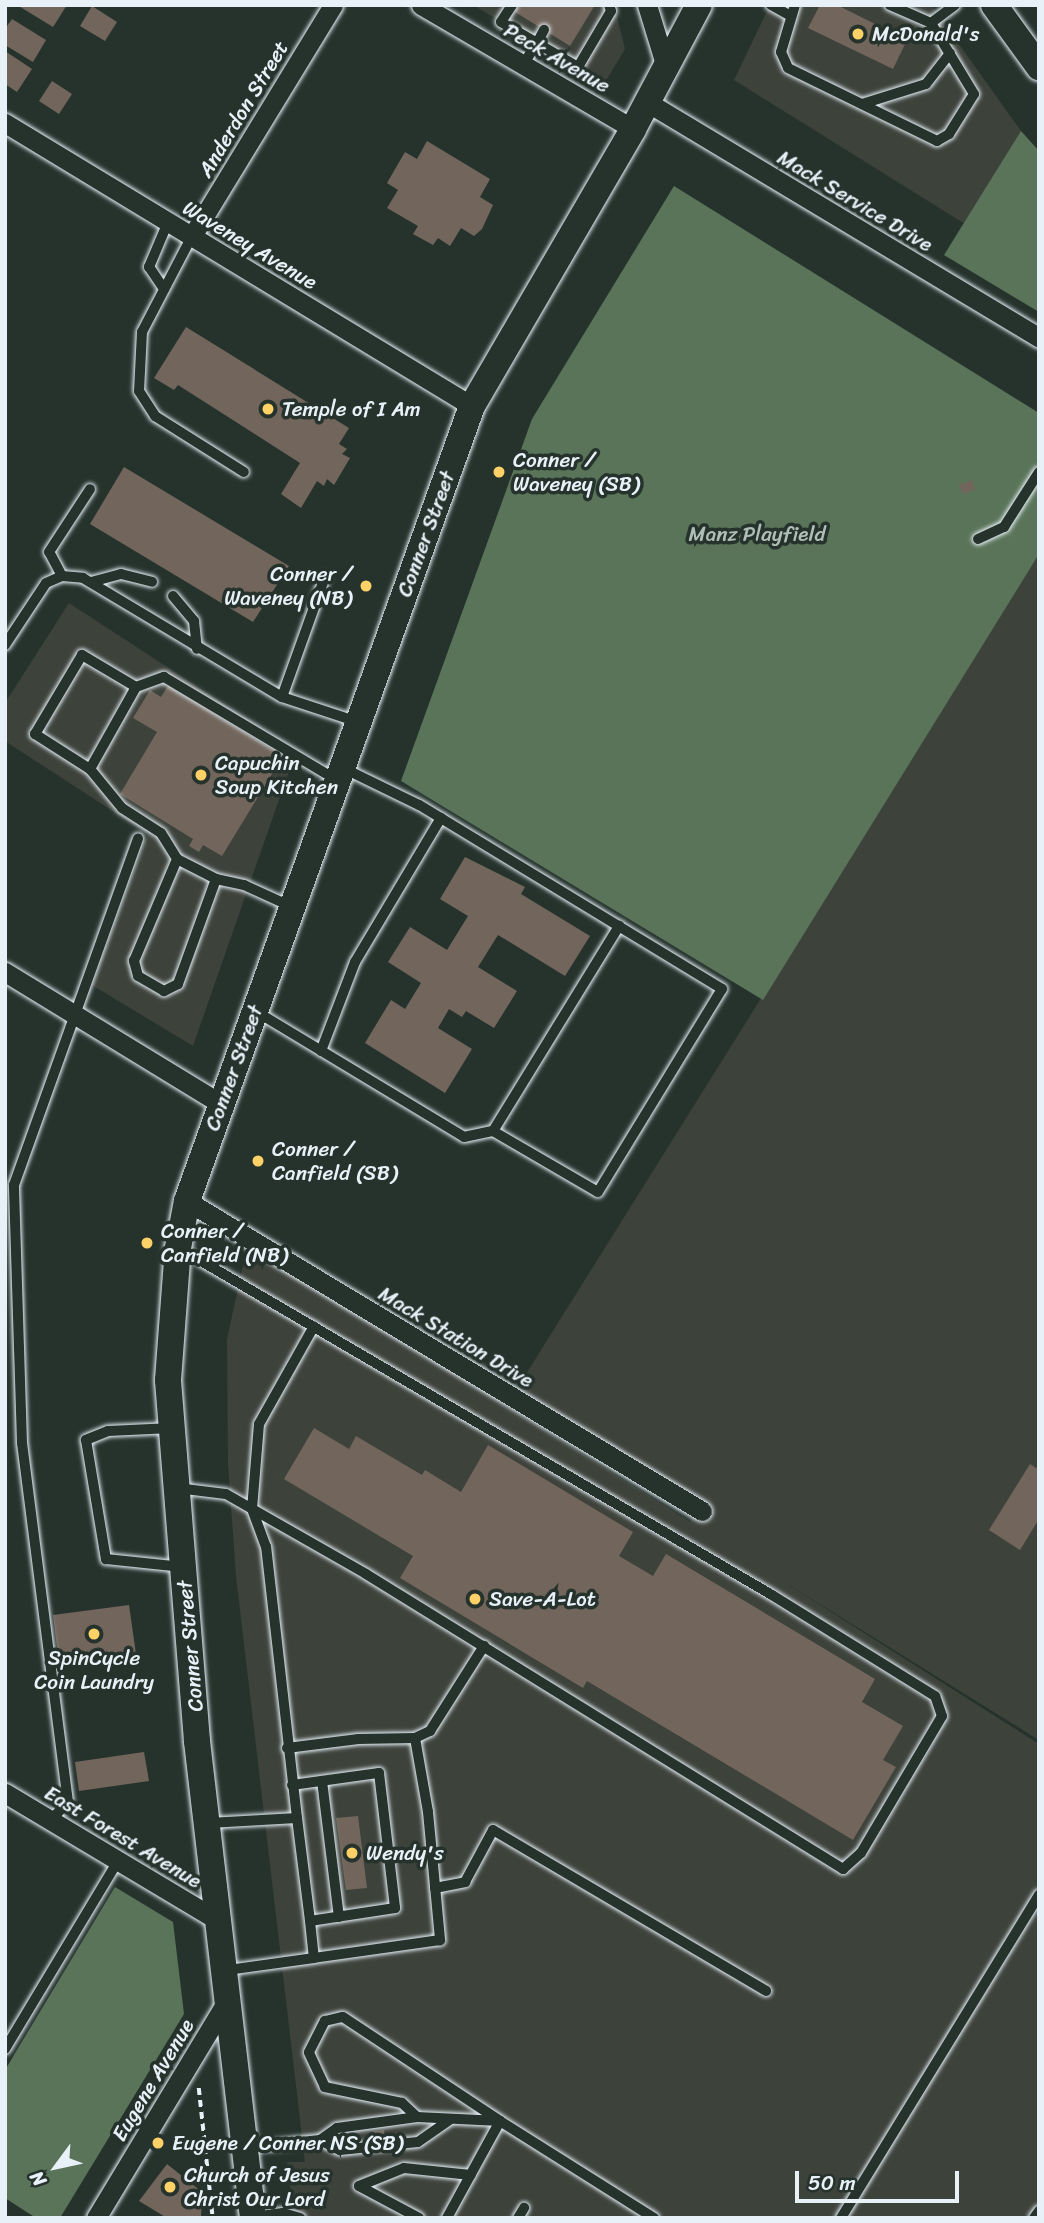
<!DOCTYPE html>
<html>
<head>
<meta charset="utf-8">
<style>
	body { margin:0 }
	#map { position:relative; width:1044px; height:2223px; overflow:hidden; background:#26332d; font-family:Sriracha,sans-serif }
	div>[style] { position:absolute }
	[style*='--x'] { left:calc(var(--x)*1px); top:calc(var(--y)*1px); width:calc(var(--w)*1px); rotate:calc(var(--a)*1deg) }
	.built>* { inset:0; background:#3d423b }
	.green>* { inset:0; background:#5a7459 }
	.building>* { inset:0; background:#72665c }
	.path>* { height:3.5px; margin-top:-1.75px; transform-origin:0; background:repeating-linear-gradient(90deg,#e8f1f8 0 7px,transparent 0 12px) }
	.roads { filter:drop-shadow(0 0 2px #e8f1f8) drop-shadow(0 0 2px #e8f1f8) }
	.lane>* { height:10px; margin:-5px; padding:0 5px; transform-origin:5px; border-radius:5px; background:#26332d }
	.street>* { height:19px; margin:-9.5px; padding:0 9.5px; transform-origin:9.5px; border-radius:9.5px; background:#26332d }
	.secondary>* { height:26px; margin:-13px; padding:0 13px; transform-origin:13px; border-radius:13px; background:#26332d }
	.dots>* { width:19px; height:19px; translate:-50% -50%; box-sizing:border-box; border:4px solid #26332d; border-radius:50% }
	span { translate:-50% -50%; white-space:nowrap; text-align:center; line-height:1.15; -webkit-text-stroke:7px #26332d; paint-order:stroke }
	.poi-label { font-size:21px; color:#e8f1f8 }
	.left { translate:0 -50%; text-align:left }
	.right { translate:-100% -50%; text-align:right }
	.street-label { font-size:21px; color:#e8f1f8 }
	.park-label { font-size:21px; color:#afbfb8 }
	.frame { position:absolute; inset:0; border:7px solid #e8f1f8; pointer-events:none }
	.north { position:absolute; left:21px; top:2132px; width:70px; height:70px; -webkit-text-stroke:5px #26332d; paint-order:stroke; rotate:237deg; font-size:19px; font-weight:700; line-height:28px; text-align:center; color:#e8f1f8 }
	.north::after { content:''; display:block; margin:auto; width:24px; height:32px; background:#e8f1f8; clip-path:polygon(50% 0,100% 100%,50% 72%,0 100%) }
	.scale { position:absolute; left:795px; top:2171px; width:164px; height:32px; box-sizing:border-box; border:4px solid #e8f1f8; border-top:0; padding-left:9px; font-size:21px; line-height:24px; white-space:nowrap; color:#e8f1f8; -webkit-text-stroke:5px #26332d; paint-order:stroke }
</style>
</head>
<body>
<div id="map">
	<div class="built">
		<div style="clip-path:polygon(473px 5px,614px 5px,625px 49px,604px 84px)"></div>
		<div style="clip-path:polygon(770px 5px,931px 5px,1021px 131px,965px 224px,734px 80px)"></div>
		<div style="clip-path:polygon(1039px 554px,1039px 1740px,781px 1580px,1039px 1744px,1039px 2218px,294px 2218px,287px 2162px,305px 2162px,236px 1576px,228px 1464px,227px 1339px,249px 1238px,502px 1391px,498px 1401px,690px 1522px,702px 1501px,516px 1390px)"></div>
		<div style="clip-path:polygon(69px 603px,296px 751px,193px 1046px,92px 985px,148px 834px,5px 741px,5px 703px)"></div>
	</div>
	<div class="green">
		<div style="clip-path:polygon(1021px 131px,1039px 151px,1039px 312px,944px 255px)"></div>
		<div style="clip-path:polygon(674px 186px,1039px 413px,1039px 554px,763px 1000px,401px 781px,532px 419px)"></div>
		<div style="clip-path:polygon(115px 1887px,173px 1922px,184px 2014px,60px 2218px,36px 2218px,5px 2198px,5px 2070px)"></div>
	</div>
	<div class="building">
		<div style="clip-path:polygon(17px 5px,67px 5px,53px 27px)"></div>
		<div style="clip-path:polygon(519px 5px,595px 5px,570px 46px,515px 12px)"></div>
		<div style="clip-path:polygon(820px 5px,837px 5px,907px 40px,893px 69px,808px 28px)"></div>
		<div style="clip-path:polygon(92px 6px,117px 22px,105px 41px,80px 26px)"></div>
		<div style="clip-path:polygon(12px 19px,46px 40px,33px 62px,5px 45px,5px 29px)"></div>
		<div style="clip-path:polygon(5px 51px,32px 69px,17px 92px,5px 84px)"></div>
		<div style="clip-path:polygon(52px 81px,72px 94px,59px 114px,39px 101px)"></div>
		<div style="clip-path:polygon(427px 141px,490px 179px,480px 197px,493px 205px,482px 229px,474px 236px,461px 228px,450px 246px,438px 238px,433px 245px,413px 234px,418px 226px,387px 208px,398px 190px,387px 183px,405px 152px,417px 159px)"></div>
		<div style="clip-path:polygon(186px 327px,349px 428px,339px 444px,347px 449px,342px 454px,350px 458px,334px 485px,327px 479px,324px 486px,317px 481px,301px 508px,281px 494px,300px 463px,178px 385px,174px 390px,154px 378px)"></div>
		<div style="clip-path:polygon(124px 467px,289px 566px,253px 622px,90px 524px)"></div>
		<div style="clip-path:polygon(972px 480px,975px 490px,963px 494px,959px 485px)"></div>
		<div style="clip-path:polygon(168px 686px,283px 756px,222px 856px,203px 845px,199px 852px,189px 846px,193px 839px,120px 794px,157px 732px,133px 718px,150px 690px,161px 697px)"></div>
		<div style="clip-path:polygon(465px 857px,525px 887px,521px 894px,590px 936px,565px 976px,498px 935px,478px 967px,517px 991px,494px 1028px,466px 1011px,462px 1017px,449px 1009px,438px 1028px,472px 1049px,445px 1093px,365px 1043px,391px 1000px,405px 1009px,421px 983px,388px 962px,410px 927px,447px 950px,468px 916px,440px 899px)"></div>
		<div style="clip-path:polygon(314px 1428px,349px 1449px,356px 1436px,422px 1475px,425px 1470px,461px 1492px,488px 1445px,633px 1532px,619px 1556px,653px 1576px,666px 1554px,875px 1679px,862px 1702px,903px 1726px,883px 1760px,896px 1767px,853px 1840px,587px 1681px,583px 1688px,400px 1578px,413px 1556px,284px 1479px)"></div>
		<div style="clip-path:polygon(1030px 1464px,1039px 1470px,1039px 1519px,1020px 1550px,989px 1530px)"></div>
		<div style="clip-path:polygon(129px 1605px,136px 1654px,59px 1664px,53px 1615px)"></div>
		<div style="clip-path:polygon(144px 1752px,149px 1781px,79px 1791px,75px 1762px)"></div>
		<div style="clip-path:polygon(358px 1816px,367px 1888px,346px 1890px,336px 1818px)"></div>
		<div style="clip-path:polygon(384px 2130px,385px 2138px,372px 2140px,371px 2132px)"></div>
		<div style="clip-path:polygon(167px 2164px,202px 2192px,201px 2218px,167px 2218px,139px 2201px)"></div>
	</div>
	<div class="path">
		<div style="--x:199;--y:2088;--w:131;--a:83.9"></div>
	</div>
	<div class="roads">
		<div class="lane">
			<div style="--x:512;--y:5;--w:20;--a:123"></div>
			<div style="--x:501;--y:22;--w:42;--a:30.3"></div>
			<div style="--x:537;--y:43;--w:15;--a:-62"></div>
			<div style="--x:771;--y:5;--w:21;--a:29"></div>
			<div style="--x:795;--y:5;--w:49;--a:106.6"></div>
			<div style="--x:781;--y:52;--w:17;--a:66"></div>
			<div style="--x:788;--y:68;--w:166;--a:26.1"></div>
			<div style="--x:937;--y:141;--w:14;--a:-30"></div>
			<div style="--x:949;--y:134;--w:47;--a:-58"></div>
			<div style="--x:974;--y:94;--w:83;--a:-121.2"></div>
			<div style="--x:931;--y:23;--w:45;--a:-156.3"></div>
			<div style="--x:931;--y:23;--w:30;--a:-37"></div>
			<div style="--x:523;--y:65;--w:26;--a:-58"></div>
			<div style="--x:537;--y:43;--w:48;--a:30.3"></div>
			<div style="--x:578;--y:67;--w:65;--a:-59.5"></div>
			<div style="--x:611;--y:11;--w:6;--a:-108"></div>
			<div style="--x:862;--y:104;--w:67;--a:-17.4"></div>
			<div style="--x:926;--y:84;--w:39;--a:-52"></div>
			<div style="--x:192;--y:236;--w:108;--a:117.5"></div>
			<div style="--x:142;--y:332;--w:59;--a:92.9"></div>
			<div style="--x:139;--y:391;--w:30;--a:57"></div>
			<div style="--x:155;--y:416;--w:105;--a:32.2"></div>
			<div style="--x:164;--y:289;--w:27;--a:-124"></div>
			<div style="--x:149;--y:267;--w:49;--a:-67.1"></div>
			<div style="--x:978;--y:539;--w:29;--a:-25"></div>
			<div style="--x:1004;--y:527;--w:65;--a:-57.5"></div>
			<div style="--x:62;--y:576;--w:27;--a:-118"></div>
			<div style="--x:49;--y:552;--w:75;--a:-56.9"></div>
			<div style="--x:91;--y:582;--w:31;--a:-15"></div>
			<div style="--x:121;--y:574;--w:32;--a:14"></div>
			<div style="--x:173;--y:596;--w:33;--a:50"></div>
			<div style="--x:194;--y:621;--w:28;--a:84"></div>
			<div style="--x:5;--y:645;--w:74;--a:-56.5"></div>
			<div style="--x:46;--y:583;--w:17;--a:-24"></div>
			<div style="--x:62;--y:576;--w:21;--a:5"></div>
			<div style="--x:83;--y:578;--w:232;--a:30.9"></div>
			<div style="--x:282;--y:697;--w:80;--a:18.2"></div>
			<div style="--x:136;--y:687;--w:63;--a:-149.3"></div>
			<div style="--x:82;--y:655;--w:92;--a:120.7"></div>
			<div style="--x:35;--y:734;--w:65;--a:32.5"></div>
			<div style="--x:90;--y:769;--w:50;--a:50.6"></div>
			<div style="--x:122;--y:808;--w:46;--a:32.7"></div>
			<div style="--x:161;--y:833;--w:31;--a:58"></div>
			<div style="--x:282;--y:697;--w:127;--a:-70.3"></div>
			<div style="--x:90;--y:769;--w:94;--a:-60.7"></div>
			<div style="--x:136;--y:687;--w:30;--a:-20"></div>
			<div style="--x:164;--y:677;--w:201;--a:30.8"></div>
			<div style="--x:216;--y:879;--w:112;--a:109.9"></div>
			<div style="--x:178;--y:984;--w:16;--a:153"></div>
			<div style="--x:164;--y:991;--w:30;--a:-150"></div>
			<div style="--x:138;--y:976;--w:16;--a:-105"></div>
			<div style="--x:134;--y:961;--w:111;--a:-67.1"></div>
			<div style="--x:177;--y:859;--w:44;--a:27.1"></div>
			<div style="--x:216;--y:879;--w:29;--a:12"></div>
			<div style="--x:244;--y:885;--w:53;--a:24.6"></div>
			<div style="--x:257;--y:1012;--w:242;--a:31.1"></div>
			<div style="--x:464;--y:1137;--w:30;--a:-12"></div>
			<div style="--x:493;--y:1131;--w:121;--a:30.2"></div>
			<div style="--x:598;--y:1192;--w:238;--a:-58.6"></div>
			<div style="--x:722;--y:989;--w:354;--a:-148.7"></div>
			<div style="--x:419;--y:805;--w:85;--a:-154"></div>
			<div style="--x:321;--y:1051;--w:95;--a:-69.1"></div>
			<div style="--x:355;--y:962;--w:168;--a:-59.2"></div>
			<div style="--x:493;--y:1131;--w:241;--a:-58.4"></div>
			<div style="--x:172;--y:1428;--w:64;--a:177.3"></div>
			<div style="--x:108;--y:1431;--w:24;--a:158"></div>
			<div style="--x:86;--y:1440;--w:121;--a:80.5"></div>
			<div style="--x:106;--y:1559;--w:77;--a:5.9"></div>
			<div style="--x:177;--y:1488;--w:49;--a:7"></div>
			<div style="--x:226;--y:1494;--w:161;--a:29.7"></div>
			<div style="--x:366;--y:1574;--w:561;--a:31.73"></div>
			<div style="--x:843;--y:1869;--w:24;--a:-42"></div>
			<div style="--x:861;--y:1853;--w:159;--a:-59.4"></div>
			<div style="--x:942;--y:1716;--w:21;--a:-109"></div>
			<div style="--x:935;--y:1696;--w:192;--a:-148.2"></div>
			<div style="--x:772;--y:1595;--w:687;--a:-149.67"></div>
			<div style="--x:415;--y:1738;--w:17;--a:-25"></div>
			<div style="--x:430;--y:1731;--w:101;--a:-57.6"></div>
			<div style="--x:287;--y:1748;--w:72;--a:-7.2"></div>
			<div style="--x:358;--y:1739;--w:57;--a:-1"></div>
			<div style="--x:415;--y:1738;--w:75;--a:80"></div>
			<div style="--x:428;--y:1812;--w:129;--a:84.6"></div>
			<div style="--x:440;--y:1940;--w:127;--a:171.9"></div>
			<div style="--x:322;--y:1781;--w:137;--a:82.9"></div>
			<div style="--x:292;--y:1785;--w:88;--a:-7.9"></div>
			<div style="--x:379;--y:1773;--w:136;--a:83.2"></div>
			<div style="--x:395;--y:1908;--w:86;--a:171.3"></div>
			<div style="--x:297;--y:1818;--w:273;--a:-96.5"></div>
			<div style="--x:266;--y:1547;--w:40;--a:-110.2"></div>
			<div style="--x:252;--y:1509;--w:85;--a:-85.3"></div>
			<div style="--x:259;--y:1424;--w:112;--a:-60.7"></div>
			<div style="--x:51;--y:1820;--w:25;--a:-47"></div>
			<div style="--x:68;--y:1802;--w:362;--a:-97.3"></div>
			<div style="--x:22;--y:1443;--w:258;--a:-91.8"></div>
			<div style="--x:14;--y:1185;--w:368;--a:-70.3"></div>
			<div style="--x:209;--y:1823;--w:88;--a:-3.3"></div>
			<div style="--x:297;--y:1818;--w:104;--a:82.8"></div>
			<div style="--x:310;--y:1921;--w:37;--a:84"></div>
			<div style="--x:314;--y:1958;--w:88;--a:172.1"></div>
			<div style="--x:435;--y:1888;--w:31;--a:-11"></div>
			<div style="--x:465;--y:1882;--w:59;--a:-61.7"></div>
			<div style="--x:493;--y:1830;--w:317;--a:30.5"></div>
			<div style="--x:5;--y:2049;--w:219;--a:-59"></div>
			<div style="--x:417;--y:2117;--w:21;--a:-137"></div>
			<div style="--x:402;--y:2103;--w:79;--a:-168.3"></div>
			<div style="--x:325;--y:2087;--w:38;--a:-115"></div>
			<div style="--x:309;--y:2052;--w:35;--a:-63"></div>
			<div style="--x:325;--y:2021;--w:18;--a:-13"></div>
			<div style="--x:343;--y:2017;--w:188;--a:33.5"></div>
			<div style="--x:500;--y:2121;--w:111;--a:118.7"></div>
			<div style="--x:320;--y:2140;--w:21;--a:-35"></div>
			<div style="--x:337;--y:2128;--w:81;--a:-7.8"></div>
			<div style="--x:417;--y:2117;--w:83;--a:2.8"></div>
			<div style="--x:500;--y:2121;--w:182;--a:32.2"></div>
			<div style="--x:246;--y:2148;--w:74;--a:-6.2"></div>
			<div style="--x:320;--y:2140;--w:22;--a:27"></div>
			<div style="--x:340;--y:2150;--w:78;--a:-5.9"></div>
			<div style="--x:418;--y:2142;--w:39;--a:-35"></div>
			<div style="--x:254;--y:2217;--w:29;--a:-8"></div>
			<div style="--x:283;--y:2213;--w:18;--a:16"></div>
			<div style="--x:419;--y:2218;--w:68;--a:-151.9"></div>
			<div style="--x:359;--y:2186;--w:48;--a:-21.8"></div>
			<div style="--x:404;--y:2168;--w:67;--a:6"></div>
			<div style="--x:518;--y:2218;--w:12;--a:-59"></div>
			<div style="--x:841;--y:2218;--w:379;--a:-58.5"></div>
			<div style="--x:1034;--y:2218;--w:9;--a:-54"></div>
		</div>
		<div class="street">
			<div style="--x:421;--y:5;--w:246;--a:30.3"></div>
			<div style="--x:647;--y:5;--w:65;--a:73"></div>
			<div style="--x:647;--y:102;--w:458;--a:31"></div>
			<div style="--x:5;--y:123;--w:546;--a:31.22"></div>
			<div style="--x:192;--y:236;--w:271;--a:-58.6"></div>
			<div style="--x:5;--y:972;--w:253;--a:31.4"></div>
			<div style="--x:187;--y:1201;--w:601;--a:31.05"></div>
			<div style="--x:5;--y:1793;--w:247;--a:30.9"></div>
			<div style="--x:96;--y:2218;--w:253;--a:-58.9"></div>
		</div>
		<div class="secondary">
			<div style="--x:994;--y:5;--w:77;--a:54"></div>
			<div style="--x:253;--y:2218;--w:480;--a:-96.7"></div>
			<div style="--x:197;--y:1741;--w:362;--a:-94.6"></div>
			<div style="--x:168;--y:1380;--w:132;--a:-85.7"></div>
			<div style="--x:178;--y:1248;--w:48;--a:-79.2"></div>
			<div style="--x:187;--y:1201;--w:845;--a:-70.28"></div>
			<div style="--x:472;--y:406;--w:320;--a:-59.8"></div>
			<div style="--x:633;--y:129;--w:140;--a:-62"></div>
		</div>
	</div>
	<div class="dots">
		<div style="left:858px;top:34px;background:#ffd166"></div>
		<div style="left:268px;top:409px;background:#ffd166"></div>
		<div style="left:499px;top:472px;background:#ffd166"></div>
		<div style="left:366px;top:586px;background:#ffd166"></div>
		<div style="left:201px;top:775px;background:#ffd166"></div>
		<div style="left:258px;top:1161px;background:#ffd166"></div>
		<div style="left:147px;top:1243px;background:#ffd166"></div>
		<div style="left:475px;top:1599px;background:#ffd166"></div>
		<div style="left:94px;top:1634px;background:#ffd166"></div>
		<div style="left:352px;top:1853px;background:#ffd166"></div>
		<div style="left:158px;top:2143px;background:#ffd166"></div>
		<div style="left:170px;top:2187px;background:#ffd166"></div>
	</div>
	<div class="poi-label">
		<span class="left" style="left:872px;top:34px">McDonald's</span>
		<span class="left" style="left:282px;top:409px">Temple of I Am</span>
		<span class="left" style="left:513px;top:472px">Conner /<br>Waveney (SB)</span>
		<span class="right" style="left:352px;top:586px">Conner /<br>Waveney (NB)</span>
		<span class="left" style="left:215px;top:775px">Capuchin<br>Soup Kitchen</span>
		<span class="left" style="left:272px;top:1161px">Conner /<br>Canfield (SB)</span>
		<span class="left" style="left:161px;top:1243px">Conner /<br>Canfield (NB)</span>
		<span class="left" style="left:489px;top:1599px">Save-A-Lot</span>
		<span style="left:94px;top:1670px">SpinCycle<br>Coin Laundry</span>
		<span class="left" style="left:366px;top:1853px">Wendy's</span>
		<span class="left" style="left:172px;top:2143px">Eugene / Conner NS (SB)</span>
		<span class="left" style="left:184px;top:2187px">Church of Jesus<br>Christ Our Lord</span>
	</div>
	<div class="street-label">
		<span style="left:557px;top:58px;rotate:30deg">Peck Avenue</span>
		<span style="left:243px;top:109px;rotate:-59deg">Anderdon Street</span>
		<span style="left:855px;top:201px;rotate:31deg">Mack Service Drive</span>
		<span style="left:250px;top:245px;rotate:31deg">Waveney Avenue</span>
		<span style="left:426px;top:534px;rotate:-70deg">Conner Street</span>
		<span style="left:234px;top:1068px;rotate:-70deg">Conner Street</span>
		<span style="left:456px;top:1337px;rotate:31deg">Mack Station Drive</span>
		<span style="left:190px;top:1646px;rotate:-95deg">Conner Street</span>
		<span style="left:123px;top:1837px;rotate:31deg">East Forest Avenue</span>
		<span style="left:153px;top:2080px;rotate:-59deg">Eugene Avenue</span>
	</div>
	<div class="park-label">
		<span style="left:757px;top:534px">Manz Playfield</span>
	</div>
	<div class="frame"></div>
	<div class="north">N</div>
	<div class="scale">50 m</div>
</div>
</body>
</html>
